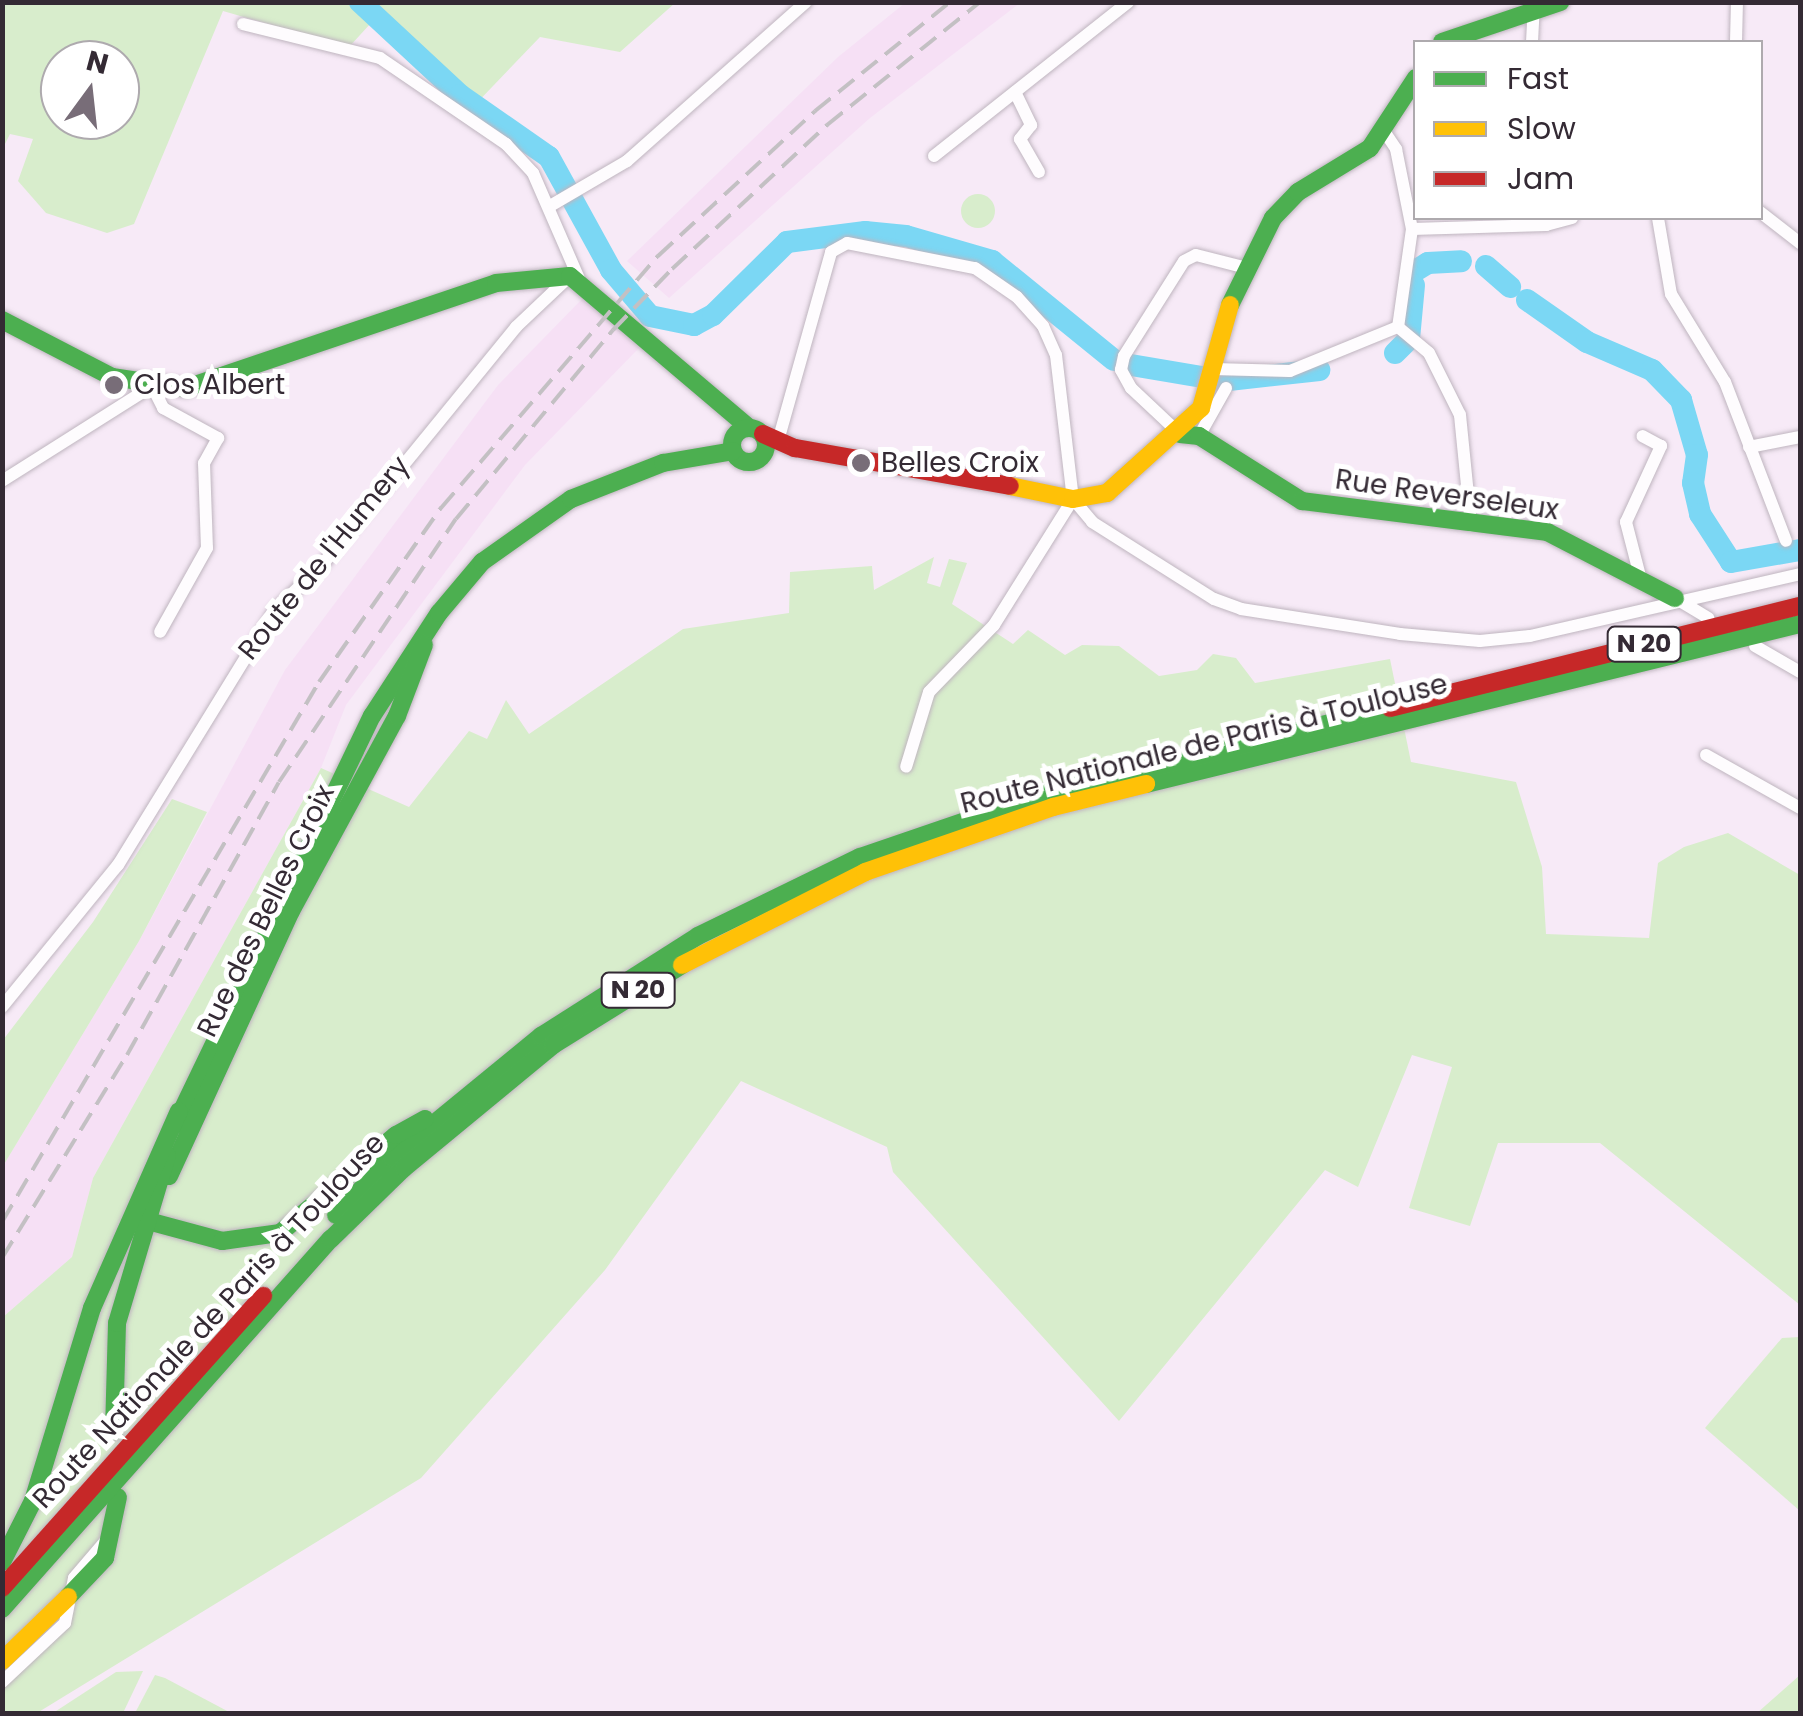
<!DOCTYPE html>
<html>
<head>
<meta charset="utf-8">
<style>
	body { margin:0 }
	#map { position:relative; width:1803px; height:1716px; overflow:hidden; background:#f7eaf7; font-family:Poppins,sans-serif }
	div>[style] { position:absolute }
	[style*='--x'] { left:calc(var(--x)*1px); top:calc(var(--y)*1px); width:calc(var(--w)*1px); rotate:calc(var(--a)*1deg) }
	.built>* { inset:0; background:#f6e0f5 }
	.green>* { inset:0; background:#d8edcc }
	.round { border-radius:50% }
	.river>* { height:22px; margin:-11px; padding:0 11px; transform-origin:11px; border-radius:11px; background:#7bd7f4 }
	.roads { filter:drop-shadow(0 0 2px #bfb5bf) drop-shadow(0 0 2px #bfb5bf) }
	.street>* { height:12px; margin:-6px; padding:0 6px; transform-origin:6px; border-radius:6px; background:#fefcfe }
	.fast>* { height:18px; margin:-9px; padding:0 9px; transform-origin:9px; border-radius:9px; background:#4caf50 }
	.fast>.ring { margin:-9px; padding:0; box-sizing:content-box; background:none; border:18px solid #4caf50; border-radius:50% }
	.slow>* { height:18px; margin:-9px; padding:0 9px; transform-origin:9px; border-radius:9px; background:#ffc107 }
	.jam>* { height:18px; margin:-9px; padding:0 9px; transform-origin:9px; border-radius:9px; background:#c62828 }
	.rail>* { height:4px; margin-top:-2px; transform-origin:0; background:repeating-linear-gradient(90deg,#c3c0c3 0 20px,transparent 0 30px) }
	.dots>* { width:28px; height:28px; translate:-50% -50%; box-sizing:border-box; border:5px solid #fff; border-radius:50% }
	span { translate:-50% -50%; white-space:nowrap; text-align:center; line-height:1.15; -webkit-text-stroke:10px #fff; paint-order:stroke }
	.shield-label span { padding:2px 8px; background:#fff; border:2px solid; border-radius:8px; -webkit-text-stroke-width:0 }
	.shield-label { font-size:25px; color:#342a34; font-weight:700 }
	.poi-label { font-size:28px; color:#342a34 }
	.left { translate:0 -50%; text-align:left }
	.street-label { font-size:28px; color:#342a34 }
	.frame { position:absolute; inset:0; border:5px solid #342a34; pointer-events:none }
	.legend { position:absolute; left:1413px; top:40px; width:350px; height:180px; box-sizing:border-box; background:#fff; border:2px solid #aeaaae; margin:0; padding:12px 18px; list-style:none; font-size:30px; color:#342a34 }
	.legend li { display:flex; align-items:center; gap:20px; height:50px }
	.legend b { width:50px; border:2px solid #aeaaae }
	.north { position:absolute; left:40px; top:40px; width:100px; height:100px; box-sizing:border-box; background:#fff; border:2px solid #aeaaae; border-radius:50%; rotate:15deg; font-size:28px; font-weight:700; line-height:40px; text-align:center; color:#342a34 }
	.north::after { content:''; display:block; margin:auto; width:35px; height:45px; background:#786d78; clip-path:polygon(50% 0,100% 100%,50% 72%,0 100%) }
</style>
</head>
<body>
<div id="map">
	<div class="built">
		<div style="clip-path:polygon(905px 3px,1020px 3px,870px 118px,669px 298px,627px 261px,838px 57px)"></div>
		<div style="clip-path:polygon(583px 298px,639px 348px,525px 465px,346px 705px,321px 768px,93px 1178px,72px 1257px,3px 1317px,3px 1166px,139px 941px,285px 670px,498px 385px)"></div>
	</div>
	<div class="green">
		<div style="clip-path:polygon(evenodd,3px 3px,675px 3px,620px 52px,540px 37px,470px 110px,371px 23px,349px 47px,223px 11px,134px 224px,107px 233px,46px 213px,18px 181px,33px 139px,10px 134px,3px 148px,3px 3px,60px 60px,120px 60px,120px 120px,60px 120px,60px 60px)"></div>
		<div class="round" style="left:961px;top:194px;width:34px;height:34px"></div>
		<div style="clip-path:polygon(934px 557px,927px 583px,940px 587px,949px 559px,967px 563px,952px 604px,1013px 644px,1028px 630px,1065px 655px,1082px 645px,1119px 646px,1159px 676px,1197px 670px,1213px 654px,1236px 658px,1255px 683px,1390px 659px,1411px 762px,1516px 782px,1542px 867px,1546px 934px,1649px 938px,1658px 863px,1684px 847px,1728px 833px,1800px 875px,1800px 1305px,1600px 1143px,1498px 1143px,1470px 1226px,1409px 1208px,1452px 1067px,1412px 1055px,1358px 1187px,1325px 1170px,1119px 1421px,893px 1172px,887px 1147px,741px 1081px,605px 1270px,421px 1478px,37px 1713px,3px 1714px,3px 1317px,72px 1257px,93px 1178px,321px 768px,409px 807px,469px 731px,487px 739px,506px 700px,529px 734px,683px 629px,789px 613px,790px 572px,872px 566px,874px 590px)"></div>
		<div style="clip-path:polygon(172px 799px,207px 812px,139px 941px,3px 1166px,3px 1040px,93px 922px)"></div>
		<div style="clip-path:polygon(1800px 1337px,1800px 1511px,1705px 1428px,1782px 1338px)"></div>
		<div style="clip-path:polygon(143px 1671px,123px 1713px,53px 1713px,116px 1672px)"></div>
		<div style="clip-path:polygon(155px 1675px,165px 1678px,231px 1713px,135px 1713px)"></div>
		<div style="clip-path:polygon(1800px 1675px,1800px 1713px,1757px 1713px)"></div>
	</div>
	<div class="river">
		<div style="--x:360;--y:2;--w:137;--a:42.9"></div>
		<div style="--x:460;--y:95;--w:108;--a:34.9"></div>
		<div style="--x:549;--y:157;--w:129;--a:61.2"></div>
		<div style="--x:611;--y:270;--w:60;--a:49.7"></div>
		<div style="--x:650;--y:316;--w:45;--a:11.6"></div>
		<div style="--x:694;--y:325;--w:21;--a:-28"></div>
		<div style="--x:713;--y:315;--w:104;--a:-44.6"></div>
		<div style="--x:787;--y:242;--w:79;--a:-7.3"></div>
		<div style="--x:865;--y:232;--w:41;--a:5.6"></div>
		<div style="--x:906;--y:236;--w:90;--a:16.2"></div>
		<div style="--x:992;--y:261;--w:157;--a:39.1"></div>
		<div style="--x:1486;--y:266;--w:32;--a:41"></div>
		<div style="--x:1415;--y:271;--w:15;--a:-32"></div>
		<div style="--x:1428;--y:263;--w:33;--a:-3"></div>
		<div style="--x:1527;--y:300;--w:73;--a:35"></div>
		<div style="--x:1587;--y:342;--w:71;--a:23.3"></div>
		<div style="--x:1652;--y:370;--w:42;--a:46"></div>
		<div style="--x:1681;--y:400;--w:57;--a:73.8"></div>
		<div style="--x:1697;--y:455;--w:28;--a:98"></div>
		<div style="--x:1693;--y:483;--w:32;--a:77"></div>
		<div style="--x:1700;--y:514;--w:57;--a:57.1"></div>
		<div style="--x:1731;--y:562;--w:70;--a:-9.9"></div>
		<div style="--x:1395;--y:353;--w:20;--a:-45"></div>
		<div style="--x:1409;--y:339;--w:54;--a:-84.7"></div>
		<div style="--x:1131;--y:365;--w:72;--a:9.6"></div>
		<div style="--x:1220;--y:381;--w:100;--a:-6.3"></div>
	</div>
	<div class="roads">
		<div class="street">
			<div style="--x:243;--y:24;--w:141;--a:13.9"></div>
			<div style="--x:380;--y:58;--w:153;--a:34.3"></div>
			<div style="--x:506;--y:144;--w:40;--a:47"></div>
			<div style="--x:533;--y:173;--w:118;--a:66.5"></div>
			<div style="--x:1532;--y:42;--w:37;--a:-87"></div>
			<div style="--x:1736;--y:42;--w:40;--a:-88.6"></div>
			<div style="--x:1015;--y:92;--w:37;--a:64"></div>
			<div style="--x:1031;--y:125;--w:18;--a:128"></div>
			<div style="--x:1020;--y:139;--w:38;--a:60"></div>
			<div style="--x:1384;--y:131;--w:22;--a:56"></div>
			<div style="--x:1396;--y:149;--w:82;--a:78.7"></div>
			<div style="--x:1412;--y:229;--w:99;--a:98.1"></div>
			<div style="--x:934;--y:156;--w:248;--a:-38.4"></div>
			<div style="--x:550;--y:206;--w:89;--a:-30.3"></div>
			<div style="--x:627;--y:161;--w:239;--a:-41.6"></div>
			<div style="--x:1760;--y:212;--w:51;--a:37.8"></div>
			<div style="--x:1658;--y:218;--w:77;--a:80.3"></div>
			<div style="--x:1671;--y:294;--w:103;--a:58.5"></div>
			<div style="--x:1725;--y:382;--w:170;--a:69"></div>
			<div style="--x:1412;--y:229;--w:134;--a:-1.7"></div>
			<div style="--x:1546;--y:225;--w:27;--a:-15"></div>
			<div style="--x:1398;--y:327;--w:40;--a:40"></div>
			<div style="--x:1429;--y:353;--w:69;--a:63.4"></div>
			<div style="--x:1460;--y:415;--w:111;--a:84.3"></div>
			<div style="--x:1213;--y:369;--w:77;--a:1.5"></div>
			<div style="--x:1290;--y:371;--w:117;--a:-22.2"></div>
			<div style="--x:1180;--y:434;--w:67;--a:-136.8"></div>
			<div style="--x:1131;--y:388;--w:21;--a:-119"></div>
			<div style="--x:1121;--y:370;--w:14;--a:-78"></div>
			<div style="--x:1124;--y:356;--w:112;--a:-57.7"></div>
			<div style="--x:1184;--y:261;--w:13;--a:-27"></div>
			<div style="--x:1196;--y:255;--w:49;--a:14.3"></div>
			<div style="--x:1199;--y:436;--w:55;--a:-60.6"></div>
			<div style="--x:778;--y:441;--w:196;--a:-74.3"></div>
			<div style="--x:831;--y:252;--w:18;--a:-29"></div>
			<div style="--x:847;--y:243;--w:130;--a:11.1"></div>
			<div style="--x:975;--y:268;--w:51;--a:34.6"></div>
			<div style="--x:1017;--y:297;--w:39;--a:48"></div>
			<div style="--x:1043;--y:326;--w:32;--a:66"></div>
			<div style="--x:1056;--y:355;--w:145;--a:83.3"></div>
			<div style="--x:1073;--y:499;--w:149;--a:122.1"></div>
			<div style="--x:994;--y:625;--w:93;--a:134.1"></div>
			<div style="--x:929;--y:692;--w:78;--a:107"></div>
			<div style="--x:1749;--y:447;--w:52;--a:-11.1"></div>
			<div style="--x:2;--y:481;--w:178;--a:-32.3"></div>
			<div style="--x:152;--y:386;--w:25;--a:63"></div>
			<div style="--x:163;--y:408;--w:63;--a:28.6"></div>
			<div style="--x:218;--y:438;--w:29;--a:119"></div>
			<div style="--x:204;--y:463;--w:85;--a:88"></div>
			<div style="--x:207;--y:548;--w:96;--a:119.2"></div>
			<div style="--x:1073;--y:499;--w:30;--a:50"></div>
			<div style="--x:1092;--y:522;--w:144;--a:32.3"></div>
			<div style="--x:1214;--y:599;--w:29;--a:20"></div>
			<div style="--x:1241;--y:609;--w:161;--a:8.9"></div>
			<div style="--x:1400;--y:634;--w:80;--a:5"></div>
			<div style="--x:1480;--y:641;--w:50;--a:-5.7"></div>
			<div style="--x:1530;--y:636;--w:277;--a:-12.9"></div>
			<div style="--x:1641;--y:580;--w:60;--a:-104.5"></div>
			<div style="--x:1626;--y:522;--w:84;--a:-65.3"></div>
			<div style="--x:1661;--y:446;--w:21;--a:-152"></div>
			<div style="--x:1675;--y:598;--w:39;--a:31"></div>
			<div style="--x:1755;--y:646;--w:52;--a:30"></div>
			<div style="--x:1706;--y:755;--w:108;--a:29.4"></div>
			<div style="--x:2;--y:1007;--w:183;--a:-50.8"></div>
			<div style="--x:118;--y:865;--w:298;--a:-58.4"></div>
			<div style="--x:274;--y:611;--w:66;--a:-43.8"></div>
			<div style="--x:322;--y:565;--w:307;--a:-50.8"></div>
			<div style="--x:516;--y:327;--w:74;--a:-43.4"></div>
			<div style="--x:2;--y:1682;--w:86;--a:-43.1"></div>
			<div style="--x:65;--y:1623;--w:46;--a:-78.7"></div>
			<div style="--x:74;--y:1578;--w:52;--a:-49.6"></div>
		</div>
		<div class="fast">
			<div style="--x:1442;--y:42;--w:125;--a:-18.7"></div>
			<div style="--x:1230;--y:305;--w:97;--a:-63.7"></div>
			<div style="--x:1273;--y:218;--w:36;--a:-46"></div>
			<div style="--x:1298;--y:192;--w:84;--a:-31.4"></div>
			<div style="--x:1370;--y:148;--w:84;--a:-56.7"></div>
			<div style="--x:2;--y:320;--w:124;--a:27.4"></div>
			<div style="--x:112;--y:377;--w:75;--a:8.5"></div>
			<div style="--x:186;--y:388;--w:327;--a:-18.7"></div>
			<div style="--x:496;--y:283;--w:74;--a:-5.4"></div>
			<div style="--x:570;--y:276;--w:233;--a:40.3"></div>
			<div class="ring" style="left:732px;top:428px;width:16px;height:16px"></div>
			<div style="--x:1180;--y:434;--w:19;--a:6"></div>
			<div style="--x:1199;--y:436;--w:122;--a:32.3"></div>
			<div style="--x:1302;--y:501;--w:247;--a:7.2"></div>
			<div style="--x:1547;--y:532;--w:144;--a:27.3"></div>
			<div style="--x:1146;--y:784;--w:673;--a:-13.75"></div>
			<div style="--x:175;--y:1125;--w:454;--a:-64.3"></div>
			<div style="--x:372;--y:716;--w:123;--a:-57"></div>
			<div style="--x:439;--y:613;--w:67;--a:-49.9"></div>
			<div style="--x:482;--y:562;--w:109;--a:-35.3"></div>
			<div style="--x:571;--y:499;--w:99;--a:-21.4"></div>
			<div style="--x:663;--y:463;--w:71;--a:-9.7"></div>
			<div style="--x:169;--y:1176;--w:292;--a:-65.3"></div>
			<div style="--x:291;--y:911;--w:222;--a:-61.5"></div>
			<div style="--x:397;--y:716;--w:76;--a:-69.2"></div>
			<div style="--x:336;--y:1215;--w:80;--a:-45.5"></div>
			<div style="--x:392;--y:1158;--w:193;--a:-39.3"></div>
			<div style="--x:541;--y:1036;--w:186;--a:-32.5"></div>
			<div style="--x:698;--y:936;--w:180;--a:-26"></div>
			<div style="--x:860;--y:857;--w:198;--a:-18.9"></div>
			<div style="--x:1047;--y:793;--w:353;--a:-13.9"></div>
			<div style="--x:148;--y:1221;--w:77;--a:15.1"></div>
			<div style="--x:222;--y:1241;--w:59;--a:-7.9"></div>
			<div style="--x:280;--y:1233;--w:152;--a:-40.2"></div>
			<div style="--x:396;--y:1135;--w:33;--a:-29"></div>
			<div style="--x:114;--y:1431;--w:108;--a:-88.4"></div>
			<div style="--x:117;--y:1323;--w:175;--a:-73.4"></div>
			<div style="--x:2;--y:1562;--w:68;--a:-63.1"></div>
			<div style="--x:33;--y:1501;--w:202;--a:-73"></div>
			<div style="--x:92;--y:1308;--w:215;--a:-66.2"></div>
			<div style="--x:68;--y:1597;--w:54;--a:-46.5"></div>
			<div style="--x:105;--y:1558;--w:62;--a:-78"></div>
			<div style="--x:2;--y:1609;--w:495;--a:-48.4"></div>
			<div style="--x:331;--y:1239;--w:102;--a:-44.2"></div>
			<div style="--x:404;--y:1168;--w:193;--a:-39.5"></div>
			<div style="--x:553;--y:1045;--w:152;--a:-31.8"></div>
		</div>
		<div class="slow">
			<div style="--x:1010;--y:486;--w:64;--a:11.7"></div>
			<div style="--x:1073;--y:499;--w:35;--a:-10"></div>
			<div style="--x:1107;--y:493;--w:127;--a:-42.1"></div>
			<div style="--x:1201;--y:408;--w:107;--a:-74.3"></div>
			<div style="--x:682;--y:965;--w:205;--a:-26.9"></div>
			<div style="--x:865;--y:872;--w:199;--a:-19.1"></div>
			<div style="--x:1053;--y:807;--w:96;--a:-13.9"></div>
			<div style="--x:2;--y:1661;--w:92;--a:-44.1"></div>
		</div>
		<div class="jam">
			<div style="--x:763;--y:434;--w:35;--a:24"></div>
			<div style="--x:795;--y:448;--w:218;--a:10"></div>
			<div style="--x:1390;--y:708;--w:422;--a:-14"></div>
			<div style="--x:2;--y:1588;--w:392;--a:-48.2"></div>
		</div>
	</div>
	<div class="rail">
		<div style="--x:2;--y:1222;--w:626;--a:-59.59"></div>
		<div style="--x:319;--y:682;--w:213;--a:-55"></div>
		<div style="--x:441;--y:508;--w:333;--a:-49.3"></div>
		<div style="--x:658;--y:256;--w:214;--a:-42.7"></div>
		<div style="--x:815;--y:111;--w:174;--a:-38.9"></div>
		<div style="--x:2;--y:1258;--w:238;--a:-58.4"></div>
		<div style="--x:127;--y:1055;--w:312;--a:-60.9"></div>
		<div style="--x:279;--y:782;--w:317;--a:-56.1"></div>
		<div style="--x:456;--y:519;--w:246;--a:-50.3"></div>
		<div style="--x:613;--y:330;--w:85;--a:-46"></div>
		<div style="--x:672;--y:269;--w:212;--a:-42.9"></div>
		<div style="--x:827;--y:125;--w:196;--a:-38.8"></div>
	</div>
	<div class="dots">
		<div style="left:114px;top:385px;background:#786d78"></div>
		<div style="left:861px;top:463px;background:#786d78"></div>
	</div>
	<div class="shield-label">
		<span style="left:1644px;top:644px">N 20</span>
		<span style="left:638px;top:990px">N 20</span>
	</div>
	<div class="poi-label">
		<span class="left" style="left:134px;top:385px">Clos Albert</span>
		<span class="left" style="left:881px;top:463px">Belles Croix</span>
	</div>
	<div class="street-label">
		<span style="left:1447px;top:495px;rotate:8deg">Rue Reverseleux</span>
		<span style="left:324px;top:558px;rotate:-51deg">Route de l'Humery</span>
		<span style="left:1204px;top:744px;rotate:-14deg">Route Nationale de Paris à Toulouse</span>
		<span style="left:266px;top:911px;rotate:-64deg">Rue des Belles Croix</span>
		<span style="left:209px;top:1321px;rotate:-47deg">Route Nationale de Paris à Toulouse</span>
	</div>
	<div class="frame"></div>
	<ul class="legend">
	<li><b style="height:12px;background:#4caf50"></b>Fast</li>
	<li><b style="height:12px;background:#ffc107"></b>Slow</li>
	<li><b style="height:12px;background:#c62828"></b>Jam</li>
	</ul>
	<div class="north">N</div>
</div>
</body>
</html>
